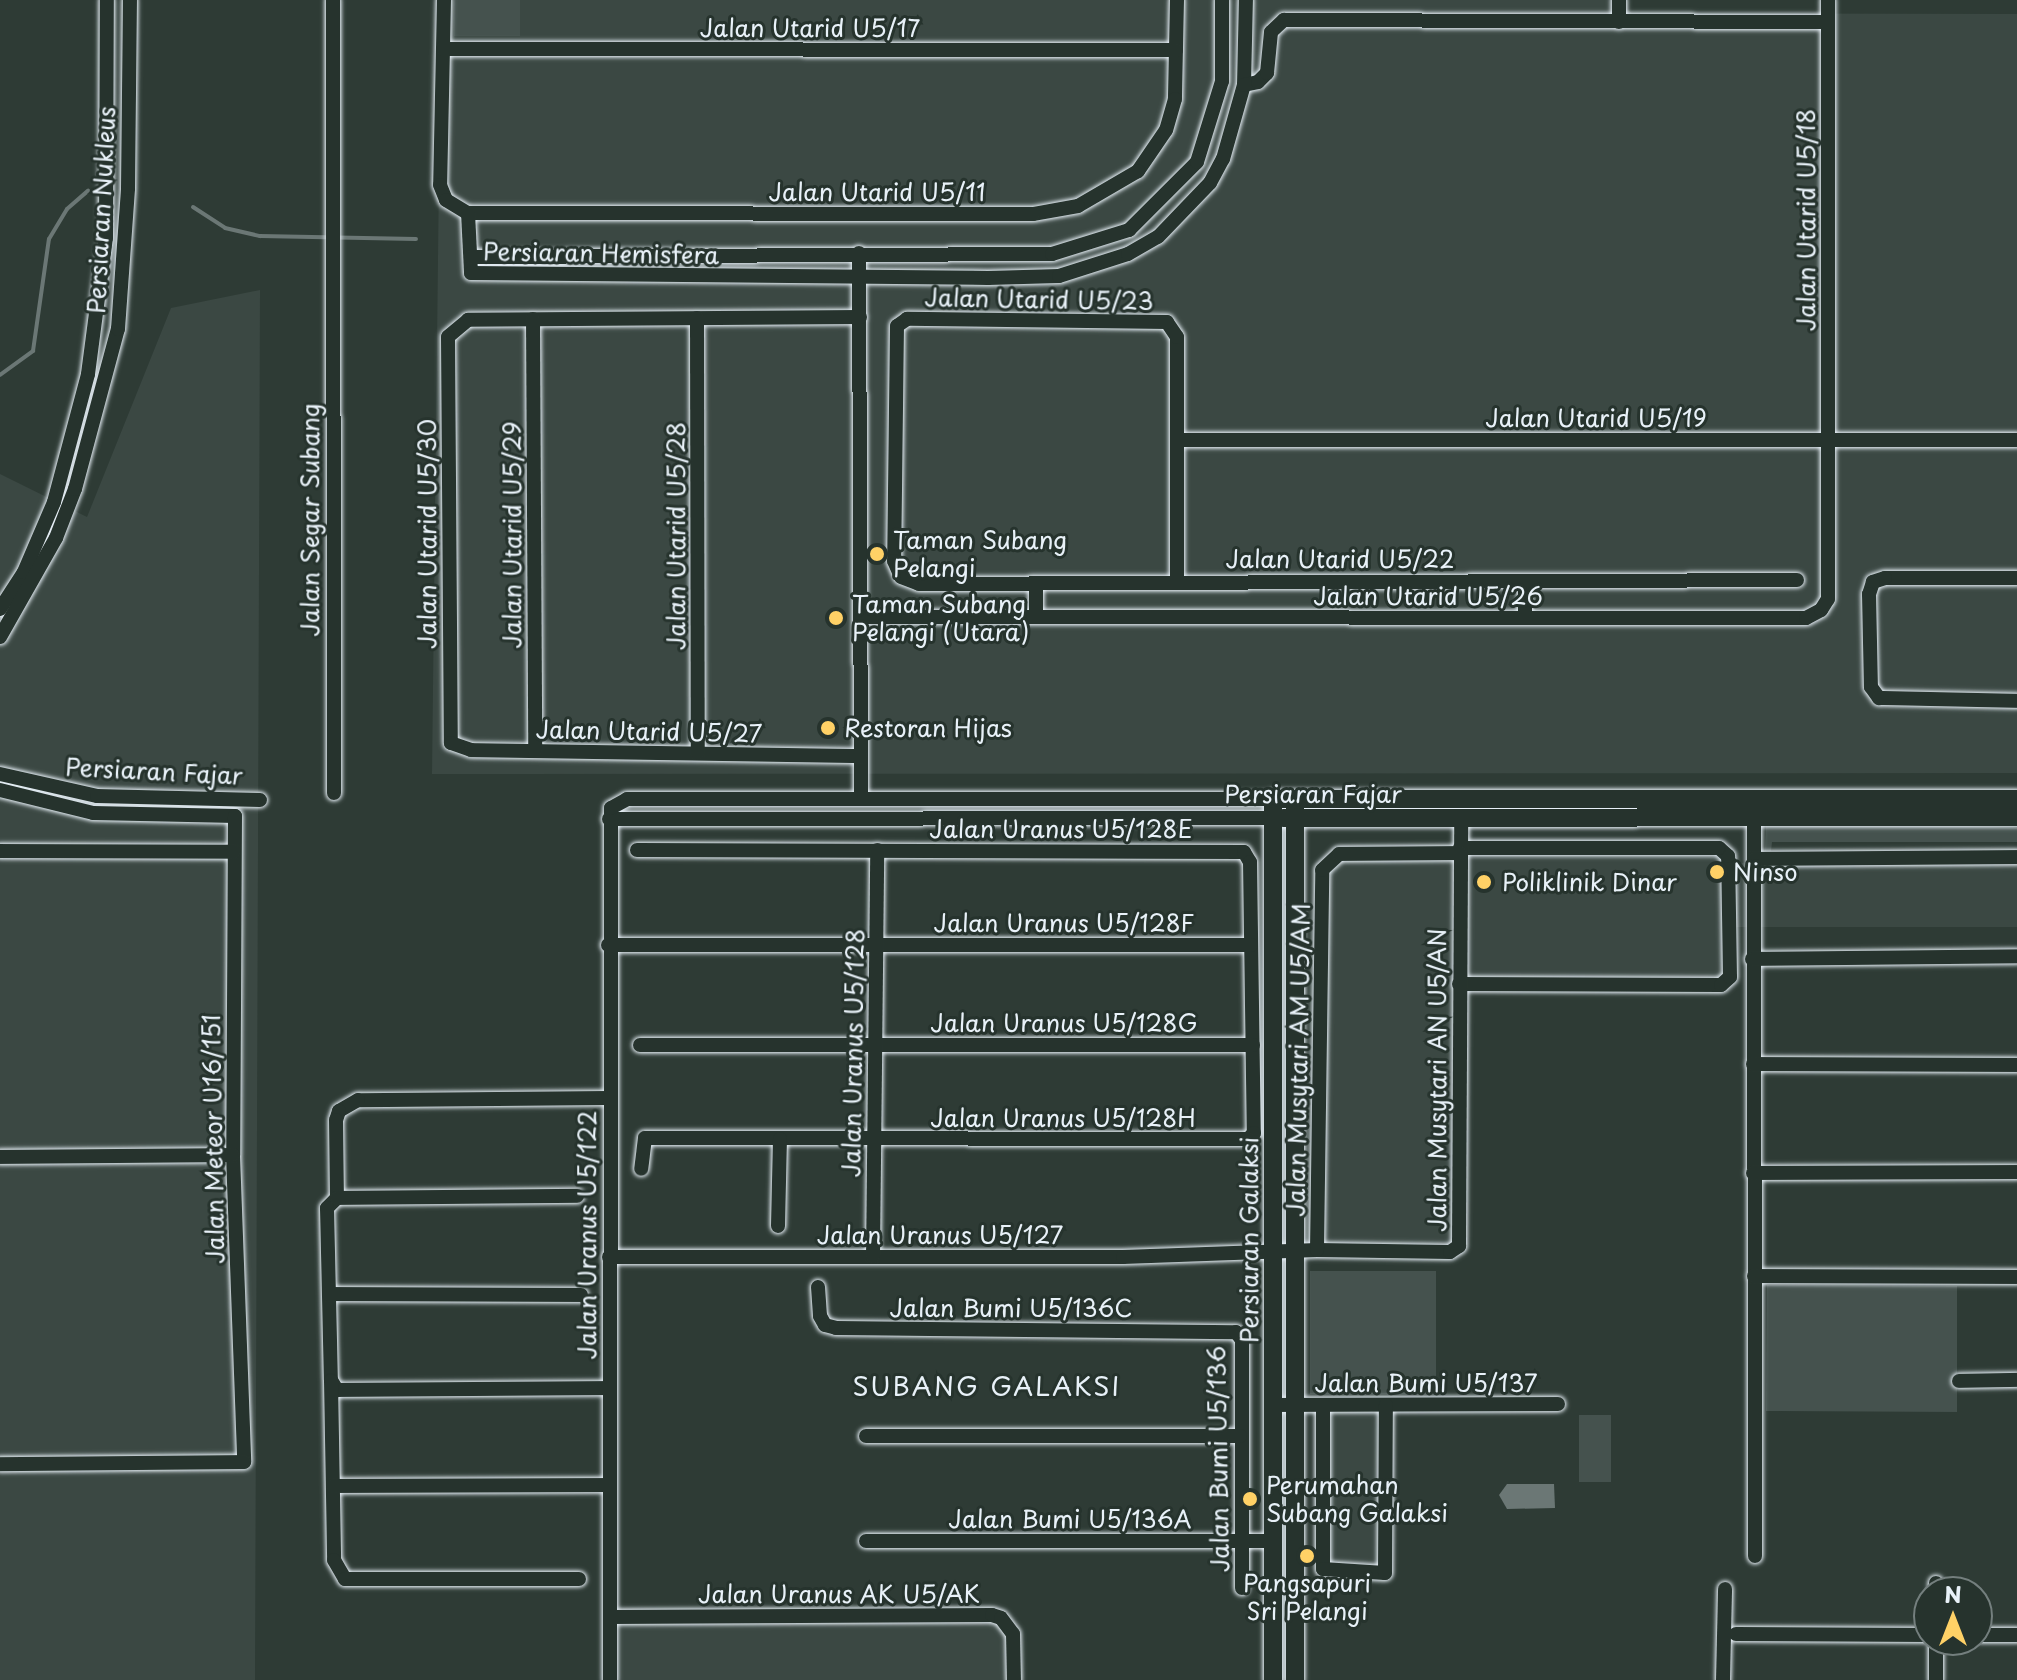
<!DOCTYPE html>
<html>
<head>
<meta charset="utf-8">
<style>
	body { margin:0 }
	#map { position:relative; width:2017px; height:1680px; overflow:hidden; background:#2e3b35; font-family:"Playpen Sans",sans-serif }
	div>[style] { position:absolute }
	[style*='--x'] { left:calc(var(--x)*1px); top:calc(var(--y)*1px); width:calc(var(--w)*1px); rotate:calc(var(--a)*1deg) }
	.built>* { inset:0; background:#3b4843 }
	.green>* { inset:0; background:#45524e }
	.water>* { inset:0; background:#6b7775 }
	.stream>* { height:4px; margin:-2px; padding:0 2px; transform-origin:2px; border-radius:2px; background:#6b7775 }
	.roads { filter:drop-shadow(0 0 2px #e8f1f8) drop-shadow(0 0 2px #e8f1f8) }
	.minor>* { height:14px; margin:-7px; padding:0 7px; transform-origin:7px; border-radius:7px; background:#26332d }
	.major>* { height:18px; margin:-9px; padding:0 9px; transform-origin:9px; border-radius:9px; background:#26332d }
	.dots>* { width:22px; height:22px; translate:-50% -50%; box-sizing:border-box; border:4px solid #26332d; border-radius:50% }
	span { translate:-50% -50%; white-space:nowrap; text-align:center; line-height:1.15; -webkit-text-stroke:6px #26332d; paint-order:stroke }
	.street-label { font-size:24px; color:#e8f1f8 }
	.poi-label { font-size:24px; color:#e8f1f8 }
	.left { translate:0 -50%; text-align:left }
	.neighbourhood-label { font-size:26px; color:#e8f1f8; letter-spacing:2px }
	.north { position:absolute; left:1913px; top:1576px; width:80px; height:80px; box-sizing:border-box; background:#26332d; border:2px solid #747f7e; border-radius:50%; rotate:0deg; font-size:22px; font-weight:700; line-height:32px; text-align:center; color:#e8f1f8 }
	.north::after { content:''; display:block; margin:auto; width:28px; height:36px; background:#ffd166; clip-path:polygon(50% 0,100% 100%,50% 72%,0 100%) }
</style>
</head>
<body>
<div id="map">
	<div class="built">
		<div style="clip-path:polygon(441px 0,1613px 0,1632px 13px,2017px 14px,2017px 773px,432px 774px)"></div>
		<div style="clip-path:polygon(260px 290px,255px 1680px,0 1680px,0 474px,87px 517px,171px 308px)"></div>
		<div style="clip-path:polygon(1722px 857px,1723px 863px,2017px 861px,2017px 927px,1726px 927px,1722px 981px,1455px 979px,1455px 1243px,1448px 1248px,1321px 1246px,1326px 871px,1341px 858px)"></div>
		<div style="clip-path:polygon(1327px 1409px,1381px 1410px,1381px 1568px,1327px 1566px)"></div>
		<div style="clip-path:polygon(996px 1622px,1008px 1634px,1008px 1680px,615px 1680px,616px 1623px)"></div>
	</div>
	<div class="green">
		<div style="clip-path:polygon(454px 0,520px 0,520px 36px,454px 36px)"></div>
		<div style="clip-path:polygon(1915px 824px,2017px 828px,2017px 842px,1772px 842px,1771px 851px,1765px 851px,1766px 825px)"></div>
		<div style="clip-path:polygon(1310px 1271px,1436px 1271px,1436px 1394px,1310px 1394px)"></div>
		<div style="clip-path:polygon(1767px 1285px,1957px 1286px,1957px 1412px,1766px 1411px)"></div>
		<div style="clip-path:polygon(1579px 1415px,1611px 1415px,1611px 1482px,1579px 1482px)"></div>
	</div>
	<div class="water">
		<div style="clip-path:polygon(1507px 1484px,1554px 1484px,1555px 1508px,1507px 1509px,1499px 1495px)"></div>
	</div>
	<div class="stream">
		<div style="--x:193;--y:207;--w:38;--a:33"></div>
		<div style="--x:225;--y:228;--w:36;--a:13"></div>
		<div style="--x:260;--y:236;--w:156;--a:1.1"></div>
		<div style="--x:0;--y:375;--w:41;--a:-36"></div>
		<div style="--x:33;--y:351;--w:113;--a:-81.9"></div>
		<div style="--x:49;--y:239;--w:35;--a:-59"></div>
		<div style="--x:67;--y:209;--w:28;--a:-41"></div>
	</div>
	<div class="roads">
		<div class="minor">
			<div style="--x:333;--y:0;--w:793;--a:89.93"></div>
			<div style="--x:444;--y:0;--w:185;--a:91.2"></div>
			<div style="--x:440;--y:185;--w:16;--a:68"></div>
			<div style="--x:446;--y:200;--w:26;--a:31"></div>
			<div style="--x:1177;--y:0;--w:99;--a:91.2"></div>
			<div style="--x:1175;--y:99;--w:32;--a:106"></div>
			<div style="--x:1166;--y:130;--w:50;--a:124.3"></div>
			<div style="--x:1138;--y:171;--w:69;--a:149.7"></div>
			<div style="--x:1078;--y:206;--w:46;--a:169.9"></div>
			<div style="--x:1033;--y:214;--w:565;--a:-179.9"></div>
			<div style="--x:468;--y:213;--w:60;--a:87.1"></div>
			<div style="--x:471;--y:273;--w:517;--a:0.55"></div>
			<div style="--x:988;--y:278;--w:71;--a:-1.6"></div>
			<div style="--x:1059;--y:276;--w:72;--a:-17.7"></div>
			<div style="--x:1128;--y:254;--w:34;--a:-30"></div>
			<div style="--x:1158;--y:237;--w:75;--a:-46.1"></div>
			<div style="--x:1210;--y:183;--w:27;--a:-62"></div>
			<div style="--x:1223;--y:159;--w:77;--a:-74.2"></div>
			<div style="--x:1244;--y:85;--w:85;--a:-88.7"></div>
			<div style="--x:1619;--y:0;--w:22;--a:90"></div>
			<div style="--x:443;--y:49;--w:733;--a:0.08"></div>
			<div style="--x:1244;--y:85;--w:14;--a:-12"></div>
			<div style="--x:1258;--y:82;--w:13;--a:-45"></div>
			<div style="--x:1267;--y:73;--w:41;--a:-84.4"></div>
			<div style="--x:1271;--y:32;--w:18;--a:-43"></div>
			<div style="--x:1284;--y:20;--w:544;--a:0.21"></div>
			<div style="--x:859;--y:253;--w:545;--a:89.79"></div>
			<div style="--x:471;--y:257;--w:581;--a:-0.3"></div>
			<div style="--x:1052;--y:254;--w:81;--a:-17.3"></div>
			<div style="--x:1129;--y:230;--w:96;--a:-45"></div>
			<div style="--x:1197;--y:162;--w:85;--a:-72.8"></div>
			<div style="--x:1222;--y:81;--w:81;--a:-90"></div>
			<div style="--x:860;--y:317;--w:392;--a:179.6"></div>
			<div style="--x:468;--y:320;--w:26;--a:140"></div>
			<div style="--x:448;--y:337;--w:406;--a:89.6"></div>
			<div style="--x:451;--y:743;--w:21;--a:19"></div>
			<div style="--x:471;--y:750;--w:390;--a:0.9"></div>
			<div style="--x:697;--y:318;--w:435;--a:89.9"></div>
			<div style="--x:533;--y:319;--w:432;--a:89.7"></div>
			<div style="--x:1177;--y:440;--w:840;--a:0"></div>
			<div style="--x:2017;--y:578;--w:132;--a:180"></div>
			<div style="--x:1885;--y:578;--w:13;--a:162"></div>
			<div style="--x:1873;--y:582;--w:13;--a:108"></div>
			<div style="--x:1869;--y:594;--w:93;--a:88.8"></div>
			<div style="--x:1871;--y:687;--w:14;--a:54"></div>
			<div style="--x:1879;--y:698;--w:138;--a:1.2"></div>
			<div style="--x:1177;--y:582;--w:245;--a:-90"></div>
			<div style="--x:1177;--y:337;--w:18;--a:-124"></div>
			<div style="--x:1167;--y:322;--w:260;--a:-179.3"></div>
			<div style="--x:907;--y:319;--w:12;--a:145"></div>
			<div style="--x:897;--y:326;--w:235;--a:90.7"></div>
			<div style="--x:894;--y:561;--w:17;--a:66"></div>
			<div style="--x:901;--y:577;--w:19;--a:21"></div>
			<div style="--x:919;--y:584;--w:878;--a:-0.26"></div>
			<div style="--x:1036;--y:583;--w:34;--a:90"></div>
			<div style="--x:0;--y:609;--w:44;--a:-57"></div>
			<div style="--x:24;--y:572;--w:76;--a:-66.8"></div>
			<div style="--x:54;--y:502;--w:132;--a:-75.1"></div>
			<div style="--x:88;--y:374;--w:137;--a:-82.5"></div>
			<div style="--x:106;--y:238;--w:238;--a:-89.8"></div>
			<div style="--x:860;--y:617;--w:946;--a:0.06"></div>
			<div style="--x:1806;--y:618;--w:17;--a:-28"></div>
			<div style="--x:1821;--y:610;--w:13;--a:-58"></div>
			<div style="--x:1828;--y:599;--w:599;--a:-90"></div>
			<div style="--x:1525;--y:618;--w:37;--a:-90"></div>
			<div style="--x:0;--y:637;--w:114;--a:-60.5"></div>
			<div style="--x:56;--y:538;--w:53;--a:-68.8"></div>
			<div style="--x:75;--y:489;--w:166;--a:-75"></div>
			<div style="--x:118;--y:329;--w:141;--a:-85.9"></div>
			<div style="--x:128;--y:188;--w:188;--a:-89.4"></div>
			<div style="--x:0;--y:774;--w:99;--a:12.8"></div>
			<div style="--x:97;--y:796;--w:163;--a:1.4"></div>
			<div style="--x:0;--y:790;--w:96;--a:13.9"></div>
			<div style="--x:93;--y:813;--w:142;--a:1.2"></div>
			<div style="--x:235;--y:816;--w:339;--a:90.3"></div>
			<div style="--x:233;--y:1155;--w:307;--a:87.9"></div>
			<div style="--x:244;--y:1462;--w:244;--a:179.5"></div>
			<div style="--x:1754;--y:808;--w:748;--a:89.92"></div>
			<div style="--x:609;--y:819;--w:663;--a:-0.09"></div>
			<div style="--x:637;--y:850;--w:607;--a:0.19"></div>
			<div style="--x:1244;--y:852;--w:12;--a:59"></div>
			<div style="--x:1250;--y:862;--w:271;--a:89.2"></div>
			<div style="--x:1254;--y:1133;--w:8;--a:135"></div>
			<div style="--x:1248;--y:1139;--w:603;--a:-179.9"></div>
			<div style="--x:645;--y:1138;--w:31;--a:97"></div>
			<div style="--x:0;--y:851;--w:234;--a:0.2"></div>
			<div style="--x:1754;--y:859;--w:263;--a:-0.4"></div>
			<div style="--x:608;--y:945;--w:643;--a:0"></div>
			<div style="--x:1752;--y:959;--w:265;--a:-0.6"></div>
			<div style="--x:1459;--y:984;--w:262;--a:0.2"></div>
			<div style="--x:1721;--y:985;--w:12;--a:-42"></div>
			<div style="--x:1730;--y:977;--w:121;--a:-90.9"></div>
			<div style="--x:1728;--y:856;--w:12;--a:-138"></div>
			<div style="--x:1719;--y:848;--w:259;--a:180"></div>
			<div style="--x:640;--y:1045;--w:613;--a:0"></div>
			<div style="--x:1753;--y:1064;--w:264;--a:0.2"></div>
			<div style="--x:608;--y:1098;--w:250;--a:179.5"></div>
			<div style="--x:358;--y:1100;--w:22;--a:150"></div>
			<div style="--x:339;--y:1111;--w:9;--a:108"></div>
			<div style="--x:336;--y:1120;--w:78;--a:89.3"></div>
			<div style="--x:337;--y:1198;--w:14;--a:135"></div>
			<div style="--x:327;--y:1208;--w:172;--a:88.7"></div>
			<div style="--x:331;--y:1380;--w:12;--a:59"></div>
			<div style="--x:337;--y:1390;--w:272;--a:-0.4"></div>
			<div style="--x:0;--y:1157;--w:233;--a:-0.5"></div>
			<div style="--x:1753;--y:1173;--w:264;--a:-0.2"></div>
			<div style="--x:337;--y:1198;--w:240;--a:-0.5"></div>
			<div style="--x:778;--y:1226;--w:87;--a:-88.7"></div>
			<div style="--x:1317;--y:1250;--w:133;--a:0.9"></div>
			<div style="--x:1450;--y:1252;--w:11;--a:-34"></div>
			<div style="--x:1459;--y:1246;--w:428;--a:-89.7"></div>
			<div style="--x:609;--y:1257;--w:514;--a:0"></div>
			<div style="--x:1123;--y:1257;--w:194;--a:-2.1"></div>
			<div style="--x:1317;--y:1250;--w:380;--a:-89.2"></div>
			<div style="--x:1322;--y:870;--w:23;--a:-43"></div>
			<div style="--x:1339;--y:854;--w:121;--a:-0.5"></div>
			<div style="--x:873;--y:1257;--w:407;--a:-89.4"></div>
			<div style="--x:1754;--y:1276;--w:263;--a:0.2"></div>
			<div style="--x:818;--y:1287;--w:29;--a:86"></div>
			<div style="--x:820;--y:1316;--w:10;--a:61"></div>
			<div style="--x:825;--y:1325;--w:11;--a:15"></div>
			<div style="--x:836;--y:1328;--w:400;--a:0.6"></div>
			<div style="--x:1236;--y:1332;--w:10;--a:53"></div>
			<div style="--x:1242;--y:1340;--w:248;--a:90"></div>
			<div style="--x:329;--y:1294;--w:252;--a:0.2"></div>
			<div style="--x:331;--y:1381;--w:179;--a:89"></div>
			<div style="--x:334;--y:1560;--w:22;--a:60"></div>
			<div style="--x:345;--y:1579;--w:234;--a:0"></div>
			<div style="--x:1959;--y:1381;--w:58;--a:-1"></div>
			<div style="--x:1273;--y:1405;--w:285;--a:-0.2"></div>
			<div style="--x:1323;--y:1405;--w:164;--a:90"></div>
			<div style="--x:1323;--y:1569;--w:62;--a:3.7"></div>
			<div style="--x:1385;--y:1573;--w:168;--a:-89.7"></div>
			<div style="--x:866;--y:1436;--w:374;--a:0"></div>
			<div style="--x:333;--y:1486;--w:276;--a:-0.2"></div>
			<div style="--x:866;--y:1541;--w:407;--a:0"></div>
			<div style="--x:1936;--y:1583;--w:9;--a:90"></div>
			<div style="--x:610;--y:1617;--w:382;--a:-0.3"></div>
			<div style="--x:992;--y:1615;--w:9;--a:18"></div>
			<div style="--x:1001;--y:1618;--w:20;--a:53"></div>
			<div style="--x:1013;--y:1634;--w:46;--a:88.8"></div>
			<div style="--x:1736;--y:1634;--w:193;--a:0.3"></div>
			<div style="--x:1977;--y:1635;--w:40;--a:0"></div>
			<div style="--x:1936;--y:1640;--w:40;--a:90"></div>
			<div style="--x:610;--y:1680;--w:872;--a:-89.93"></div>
			<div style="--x:611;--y:808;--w:18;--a:-29"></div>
			<div style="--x:627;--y:799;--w:646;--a:0"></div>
			<div style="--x:1723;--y:1680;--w:91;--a:-88.7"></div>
		</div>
		<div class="major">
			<div style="--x:1295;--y:799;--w:881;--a:90"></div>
			<div style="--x:1283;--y:818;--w:734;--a:-0.08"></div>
			<div style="--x:1273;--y:1680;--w:881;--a:-90"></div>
			<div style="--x:1273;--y:799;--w:744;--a:0"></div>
		</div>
	</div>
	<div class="dots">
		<div style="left:877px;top:554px;background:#ffd166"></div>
		<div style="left:836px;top:618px;background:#ffd166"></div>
		<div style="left:828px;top:728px;background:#ffd166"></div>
		<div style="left:1717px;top:872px;background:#ffd166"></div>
		<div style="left:1484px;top:882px;background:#ffd166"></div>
		<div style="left:1250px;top:1499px;background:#ffd166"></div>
		<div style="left:1307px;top:1556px;background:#ffd166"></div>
	</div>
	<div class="street-label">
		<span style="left:810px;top:28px">Jalan Utarid U5/17</span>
		<span style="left:877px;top:192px">Jalan Utarid U5/11</span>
		<span style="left:101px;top:210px;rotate:-87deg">Persiaran Nukleus</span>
		<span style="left:1806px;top:220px;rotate:-90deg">Jalan Utarid U5/18</span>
		<span style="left:601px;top:253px;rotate:1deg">Persiaran Hemisfera</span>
		<span style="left:1039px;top:299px;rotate:1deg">Jalan Utarid U5/23</span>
		<span style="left:1596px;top:418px">Jalan Utarid U5/19</span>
		<span style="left:310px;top:520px;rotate:-90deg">Jalan Segar Subang</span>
		<span style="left:427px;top:534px;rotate:-90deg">Jalan Utarid U5/30</span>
		<span style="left:512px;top:535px;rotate:-90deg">Jalan Utarid U5/29</span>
		<span style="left:676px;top:536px;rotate:-90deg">Jalan Utarid U5/28</span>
		<span style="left:1340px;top:559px">Jalan Utarid U5/22</span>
		<span style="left:1428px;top:596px">Jalan Utarid U5/26</span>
		<span style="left:649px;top:731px;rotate:1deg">Jalan Utarid U5/27</span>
		<span style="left:154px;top:771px;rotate:3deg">Persiaran Fajar</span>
		<span style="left:1313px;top:794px">Persiaran Fajar</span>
		<span style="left:1061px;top:829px">Jalan Uranus U5/128E</span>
		<span style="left:1064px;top:923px">Jalan Uranus U5/128F</span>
		<span style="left:1064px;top:1023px">Jalan Uranus U5/128G</span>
		<span style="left:853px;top:1053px;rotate:-89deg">Jalan Uranus U5/128</span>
		<span style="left:1298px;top:1060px;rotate:-89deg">Jalan Musytari AM U5/AM</span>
		<span style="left:1437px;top:1080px;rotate:-90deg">Jalan Musytari AN U5/AN</span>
		<span style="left:1063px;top:1118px">Jalan Uranus U5/128H</span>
		<span style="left:213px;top:1139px;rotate:-91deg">Jalan Meteor U16/151</span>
		<span style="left:587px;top:1235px;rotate:-90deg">Jalan Uranus U5/122</span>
		<span style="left:940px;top:1235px">Jalan Uranus U5/127</span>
		<span style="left:1249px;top:1240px;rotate:-90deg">Persiaran Galaksi</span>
		<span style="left:1011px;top:1308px">Jalan Bumi U5/136C</span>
		<span style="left:1426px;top:1383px">Jalan Bumi U5/137</span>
		<span style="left:1218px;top:1459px;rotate:-91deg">Jalan Bumi U5/136</span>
		<span style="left:1070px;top:1519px">Jalan Bumi U5/136A</span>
		<span style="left:839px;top:1594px">Jalan Uranus AK U5/AK</span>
	</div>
	<div class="poi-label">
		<span class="left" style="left:893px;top:554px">Taman Subang<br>Pelangi</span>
		<span class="left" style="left:852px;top:618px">Taman Subang<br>Pelangi (Utara)</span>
		<span class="left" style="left:844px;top:728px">Restoran Hijas</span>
		<span class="left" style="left:1733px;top:872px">Ninso</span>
		<span class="left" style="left:1502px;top:882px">Poliklinik Dinar</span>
		<span class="left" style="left:1266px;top:1499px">Perumahan<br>Subang Galaksi</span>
		<span style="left:1307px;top:1597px">Pangsapuri<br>Sri Pelangi</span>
	</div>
	<div class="neighbourhood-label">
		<span style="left:987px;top:1386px">SUBANG GALAKSI</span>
	</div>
	<div class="north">N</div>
</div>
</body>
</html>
